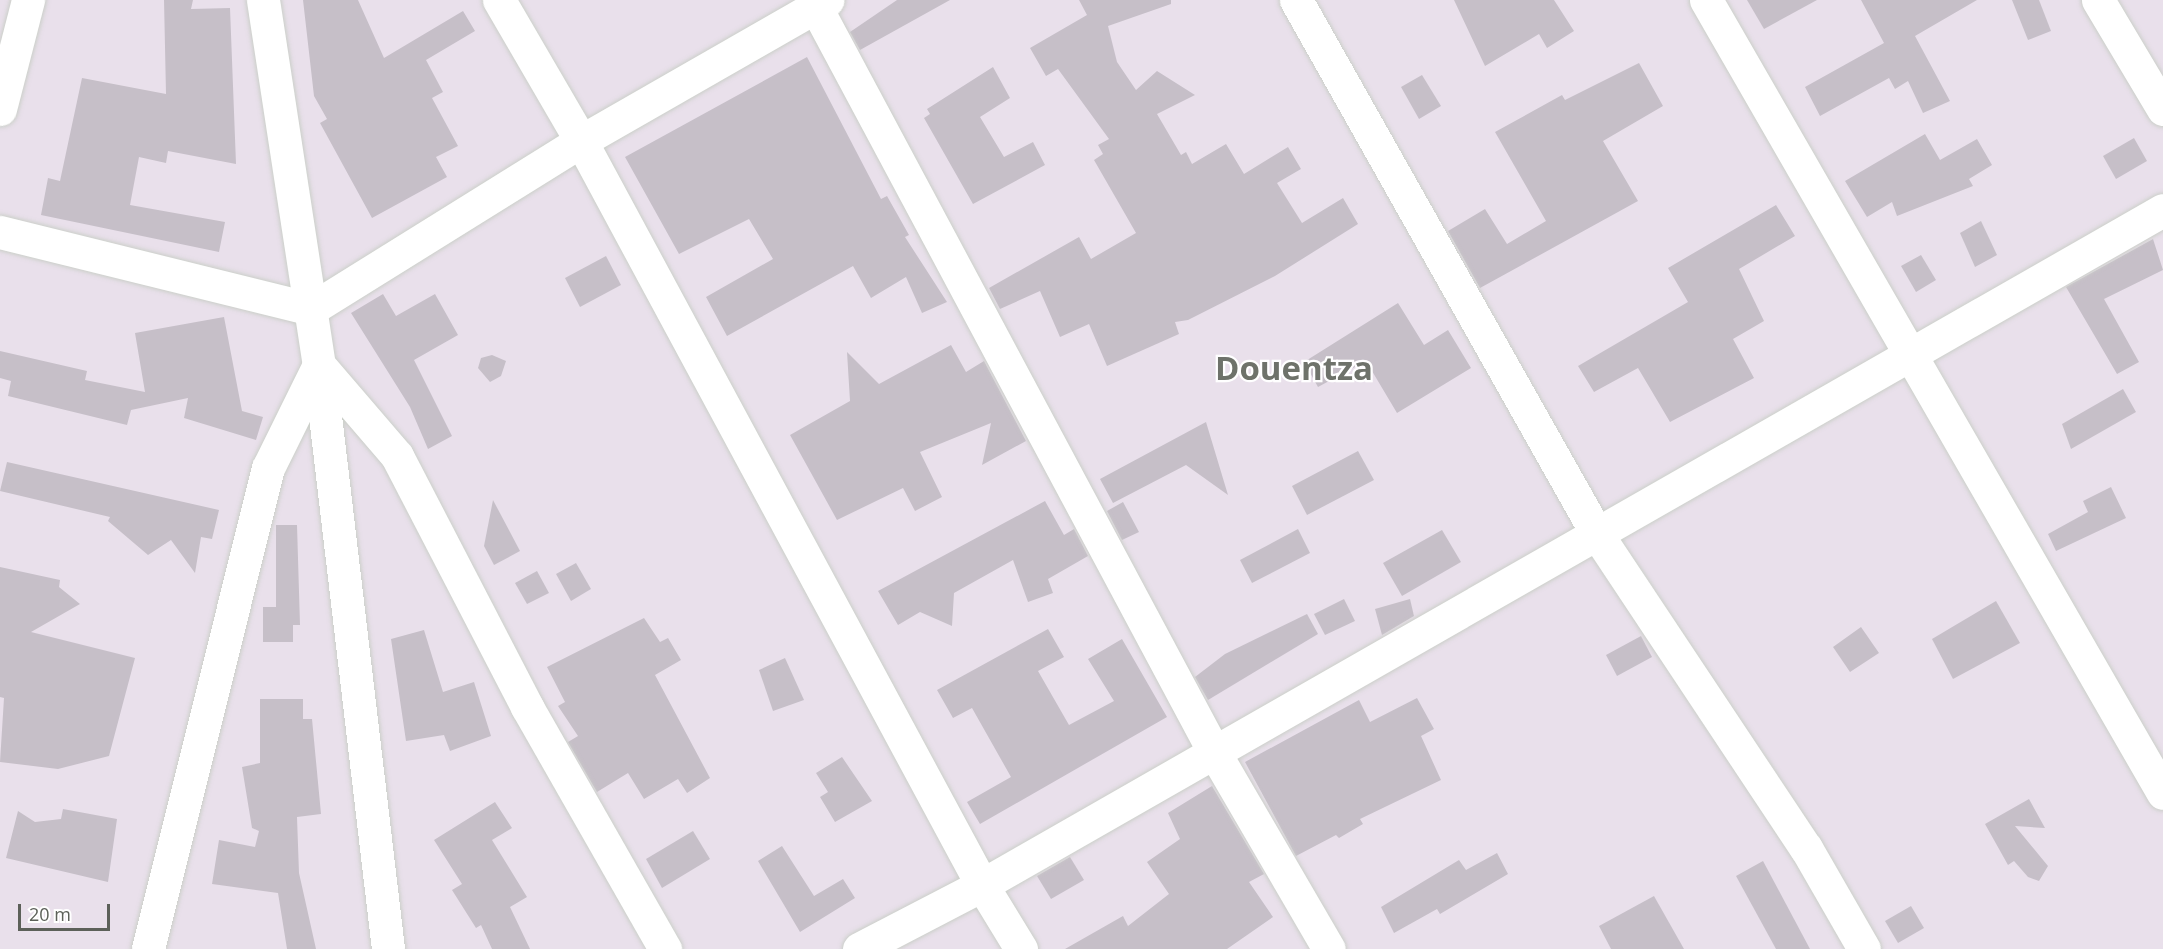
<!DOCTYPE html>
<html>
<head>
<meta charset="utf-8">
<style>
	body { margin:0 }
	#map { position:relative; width:2163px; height:949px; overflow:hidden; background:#e9e0eb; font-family:"Open Sans",sans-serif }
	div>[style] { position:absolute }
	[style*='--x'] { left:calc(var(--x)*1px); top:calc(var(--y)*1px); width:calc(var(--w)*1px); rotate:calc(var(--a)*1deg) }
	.building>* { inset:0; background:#c6bfc8 }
	.roads { filter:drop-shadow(0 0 2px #cbcfc9) drop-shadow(0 0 2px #cbcfc9) }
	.street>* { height:33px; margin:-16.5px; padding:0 16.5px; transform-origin:16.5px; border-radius:16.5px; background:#fff }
	.secondary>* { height:33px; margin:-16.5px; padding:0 16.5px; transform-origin:16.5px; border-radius:16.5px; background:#fff }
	span { translate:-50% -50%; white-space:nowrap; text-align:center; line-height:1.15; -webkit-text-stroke:4.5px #fff; paint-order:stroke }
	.town-label { font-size:33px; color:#6e726a; font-weight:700 }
	.scale { position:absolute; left:18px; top:904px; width:92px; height:27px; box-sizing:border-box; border:3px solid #5c6059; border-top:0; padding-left:8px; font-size:18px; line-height:21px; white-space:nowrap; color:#5c6059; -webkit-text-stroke:4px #fff; paint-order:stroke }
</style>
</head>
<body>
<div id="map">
	<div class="building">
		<div style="clip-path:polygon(164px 0,193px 0,191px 9px,230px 8px,236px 164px,168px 151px,166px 163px,139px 157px,130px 205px,225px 222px,219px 252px,41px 215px,48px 178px,60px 181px,82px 78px,166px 94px)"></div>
		<div style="clip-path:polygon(303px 0,358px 0,384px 58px,463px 11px,475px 31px,426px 60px,443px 92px,432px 98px,458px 146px,436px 157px,447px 177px,372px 218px,320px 123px,327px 119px,314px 96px)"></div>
		<div style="clip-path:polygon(897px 0,950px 0,860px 50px,850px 32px)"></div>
		<div style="clip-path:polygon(1079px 0,1171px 0,1171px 4px,1108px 26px,1117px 62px,1136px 90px,1157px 71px,1195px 95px,1157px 114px,1181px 155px,1186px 152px,1192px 164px,1226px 144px,1244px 174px,1288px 147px,1301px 169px,1277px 183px,1302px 223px,1343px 198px,1358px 224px,1275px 276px,1188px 320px,1175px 322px,1179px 334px,1107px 366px,1089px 324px,1060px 337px,1040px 291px,1000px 309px,989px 288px,1079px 237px,1091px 259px,1136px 233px,1094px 160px,1103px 154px,1098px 145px,1109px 139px,1058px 69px,1046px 76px,1030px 48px,1087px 15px)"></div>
		<div style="clip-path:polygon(1454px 0,1554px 0,1574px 31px,1547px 48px,1539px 34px,1485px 66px)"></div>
		<div style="clip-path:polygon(1747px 0,1817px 0,1764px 29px)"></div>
		<div style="clip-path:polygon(1861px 0,1977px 0,1915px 36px,1950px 101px,1923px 113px,1908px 81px,1895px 89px,1889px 78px,1820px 116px,1805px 87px,1884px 43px)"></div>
		<div style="clip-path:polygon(2012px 0,2039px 0,2051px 31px,2028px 40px)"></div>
		<div style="clip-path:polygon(807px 57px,881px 199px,887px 196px,909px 235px,905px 237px,947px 302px,922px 313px,906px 277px,871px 298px,853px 266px,727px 336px,706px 297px,773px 259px,749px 219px,679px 254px,625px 157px)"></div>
		<div style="clip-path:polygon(1639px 63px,1663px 106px,1603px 141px,1638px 201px,1480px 288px,1448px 231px,1485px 209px,1507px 244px,1546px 221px,1495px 132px,1562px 95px,1565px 100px)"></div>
		<div style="clip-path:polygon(993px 67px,1010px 98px,980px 117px,1004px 157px,1033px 142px,1045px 165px,973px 204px,924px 118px,930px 114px,927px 109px)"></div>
		<div style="clip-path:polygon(1422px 75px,1441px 106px,1419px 119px,1401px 87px)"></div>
		<div style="clip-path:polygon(1925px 134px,1940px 160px,1977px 139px,1992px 165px,1969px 179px,1973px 186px,1897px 216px,1892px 202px,1867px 217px,1845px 181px)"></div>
		<div style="clip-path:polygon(2134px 138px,2147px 161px,2116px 179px,2103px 156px)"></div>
		<div style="clip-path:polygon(1776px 205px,1795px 236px,1739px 269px,1764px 321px,1733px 339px,1754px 378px,1670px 422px,1638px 368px,1594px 392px,1578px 366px,1688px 302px,1668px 268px)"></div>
		<div style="clip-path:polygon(1981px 221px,1997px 255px,1975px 267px,1960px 233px)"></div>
		<div style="clip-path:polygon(2153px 239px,2163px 270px,2104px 299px,2139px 362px,2117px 374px,2066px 287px)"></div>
		<div style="clip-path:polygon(1921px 255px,1936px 280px,1916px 292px,1901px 266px)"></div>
		<div style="clip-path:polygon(606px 256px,621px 285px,580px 307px,565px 278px)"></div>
		<div style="clip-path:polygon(383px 294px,396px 316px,435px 294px,458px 335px,414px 360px,452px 436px,428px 449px,410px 407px,351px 313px)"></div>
		<div style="clip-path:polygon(1398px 303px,1424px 345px,1448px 330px,1471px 368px,1397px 413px,1366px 361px,1318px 387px,1304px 362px)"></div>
		<div style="clip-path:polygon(224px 317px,242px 411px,263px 417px,256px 440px,184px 418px,188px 398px,131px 410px,127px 425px,8px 396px,11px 381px,0 378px,0 351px,87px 371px,85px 380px,145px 392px,135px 333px)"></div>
		<div style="clip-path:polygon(951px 345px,966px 372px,984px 361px,1026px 441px,982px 465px,991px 423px,920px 452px,942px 497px,915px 511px,903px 488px,837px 520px,790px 435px,850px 401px,847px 352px,879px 384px)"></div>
		<div style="clip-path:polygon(492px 355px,506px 361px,501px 376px,490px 382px,478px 368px,481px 358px)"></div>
		<div style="clip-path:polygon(2123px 389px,2136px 412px,2071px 449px,2062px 424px)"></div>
		<div style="clip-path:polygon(1206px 422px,1228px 495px,1186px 465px,1113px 503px,1100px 479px)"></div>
		<div style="clip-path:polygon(1358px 451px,1374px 480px,1307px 515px,1292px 486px)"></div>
		<div style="clip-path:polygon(7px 462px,219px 510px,212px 539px,201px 537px,195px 573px,171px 540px,148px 555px,108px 521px,110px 517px,0 491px)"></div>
		<div style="clip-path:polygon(2111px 487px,2126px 518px,2056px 551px,2048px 534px,2088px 512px,2083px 501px)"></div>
		<div style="clip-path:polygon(493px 500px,520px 551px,494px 565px,484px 546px)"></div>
		<div style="clip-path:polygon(1045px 501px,1064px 535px,1074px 529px,1088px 556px,1048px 579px,1053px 593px,1028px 602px,1013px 560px,954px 593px,952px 626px,920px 612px,898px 625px,878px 591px)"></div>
		<div style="clip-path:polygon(1123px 502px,1139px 532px,1122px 540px,1107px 511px)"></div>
		<div style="clip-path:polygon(276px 525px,297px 525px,300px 625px,293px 625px,293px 642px,263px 642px,263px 607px,276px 607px)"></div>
		<div style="clip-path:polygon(1298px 529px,1310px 553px,1252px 583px,1240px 560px)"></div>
		<div style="clip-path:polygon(1442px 530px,1461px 562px,1402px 596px,1383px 563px)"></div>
		<div style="clip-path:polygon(576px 563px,591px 589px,571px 601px,556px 574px)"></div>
		<div style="clip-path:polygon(0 567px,60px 580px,59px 587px,80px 604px,31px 632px,135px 658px,109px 756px,58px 769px,0 762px,4px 698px,0 697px)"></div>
		<div style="clip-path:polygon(537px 571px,549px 593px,527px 604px,515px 583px)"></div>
		<div style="clip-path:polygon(1344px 599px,1355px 621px,1325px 635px,1314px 614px)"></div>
		<div style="clip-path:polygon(1410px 599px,1414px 616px,1382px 635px,1375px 609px)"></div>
		<div style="clip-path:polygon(1996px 601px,2020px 643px,1953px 679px,1932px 639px)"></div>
		<div style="clip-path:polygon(1307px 614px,1318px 634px,1208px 700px,1195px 677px,1225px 654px)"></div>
		<div style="clip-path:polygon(644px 618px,660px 642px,668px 638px,681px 660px,655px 675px,710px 778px,687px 793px,678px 779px,644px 799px,628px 773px,597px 792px,568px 742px,578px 736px,558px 706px,565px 702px,547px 667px)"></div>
		<div style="clip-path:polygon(1861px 627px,1879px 653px,1850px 672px,1833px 647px)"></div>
		<div style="clip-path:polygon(1048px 629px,1064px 657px,1038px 671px,1069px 725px,1114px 701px,1088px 659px,1122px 639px,1167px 717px,980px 824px,967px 802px,1011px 777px,972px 708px,953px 718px,937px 690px)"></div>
		<div style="clip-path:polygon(424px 630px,443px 692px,474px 682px,491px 736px,450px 751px,444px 735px,406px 741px,391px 639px)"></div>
		<div style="clip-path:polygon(1641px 636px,1652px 657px,1617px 676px,1606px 655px)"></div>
		<div style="clip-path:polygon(785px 658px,804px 700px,773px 711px,759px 670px)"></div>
		<div style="clip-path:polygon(1417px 698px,1434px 729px,1421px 736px,1441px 780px,1360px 819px,1363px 824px,1339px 838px,1336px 835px,1296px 856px,1245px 762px,1359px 700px,1370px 722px)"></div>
		<div style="clip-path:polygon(260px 699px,303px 699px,303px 719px,312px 719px,321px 814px,297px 817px,299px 873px,316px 949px,287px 949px,278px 893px,212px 884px,219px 840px,255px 847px,259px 831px,252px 828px,242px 767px,260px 763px)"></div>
		<div style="clip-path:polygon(842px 757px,872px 801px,835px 822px,820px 797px,828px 792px,816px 773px)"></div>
		<div style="clip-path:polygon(1212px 786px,1264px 874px,1249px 882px,1273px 917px,1227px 949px,1065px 949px,1123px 916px,1128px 926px,1169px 894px,1147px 862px,1180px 839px,1168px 813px)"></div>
		<div style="clip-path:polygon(2029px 799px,2045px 828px,2015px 826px,2048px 866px,2039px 881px,2028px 877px,2014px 861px,2008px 865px,1985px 824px)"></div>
		<div style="clip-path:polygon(495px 802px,512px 828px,492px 840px,527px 897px,510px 907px,530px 949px,492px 949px,481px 925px,476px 928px,452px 890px,462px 884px,434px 840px)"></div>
		<div style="clip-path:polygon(63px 809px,117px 819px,108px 882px,6px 858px,18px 811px,35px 822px,61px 819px)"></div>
		<div style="clip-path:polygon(693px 831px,710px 859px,662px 888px,646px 859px)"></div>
		<div style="clip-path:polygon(782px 846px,814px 896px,843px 879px,855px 898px,800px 932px,758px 861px)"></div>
		<div style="clip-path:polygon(1497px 853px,1508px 874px,1440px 914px,1437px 909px,1394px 933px,1381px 907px,1459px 860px,1466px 870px)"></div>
		<div style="clip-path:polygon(1070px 857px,1084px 880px,1051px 899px,1037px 876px)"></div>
		<div style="clip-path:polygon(1763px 861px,1810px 949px,1776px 949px,1736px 876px)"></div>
		<div style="clip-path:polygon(1654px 896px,1684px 949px,1611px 949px,1599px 926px)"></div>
		<div style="clip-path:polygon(1911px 906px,1924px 928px,1898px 943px,1885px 921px)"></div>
	</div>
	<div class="roads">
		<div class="street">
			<div style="--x:499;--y:0;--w:163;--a:59.8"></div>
			<div style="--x:581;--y:141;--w:845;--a:61.68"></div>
			<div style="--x:982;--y:885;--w:75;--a:58.6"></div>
			<div style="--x:812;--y:0;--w:850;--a:61.87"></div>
			<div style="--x:1213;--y:750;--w:230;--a:59.8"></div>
			<div style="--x:1296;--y:0;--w:613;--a:60.59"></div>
			<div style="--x:1597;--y:534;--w:377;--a:56.4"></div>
			<div style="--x:1806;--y:848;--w:116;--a:60.1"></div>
			<div style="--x:1706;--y:0;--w:915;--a:60.05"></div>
			<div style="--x:2098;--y:0;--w:127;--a:59.2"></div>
			<div style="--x:0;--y:109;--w:113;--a:-75.6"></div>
			<div style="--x:0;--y:232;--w:320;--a:13.9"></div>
			<div style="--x:311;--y:309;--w:318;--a:-31.9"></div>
			<div style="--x:581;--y:141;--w:284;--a:-29.8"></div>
			<div style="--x:148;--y:949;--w:496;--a:-76"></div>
			<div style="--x:268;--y:468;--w:115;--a:-63.7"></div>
			<div style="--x:319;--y:365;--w:120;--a:49.4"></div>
			<div style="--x:397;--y:456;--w:283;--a:62.6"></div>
			<div style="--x:527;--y:707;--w:279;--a:60.3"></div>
			<div style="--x:859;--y:949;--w:139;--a:-27.5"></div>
			<div style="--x:982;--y:885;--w:1360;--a:-29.75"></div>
		</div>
		<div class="secondary">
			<div style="--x:263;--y:0;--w:369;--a:81.3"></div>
			<div style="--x:319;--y:365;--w:588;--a:83.26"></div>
		</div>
	</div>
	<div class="town-label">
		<span style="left:1294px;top:368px">Douentza</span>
	</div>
	<div class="scale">20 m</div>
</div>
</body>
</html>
